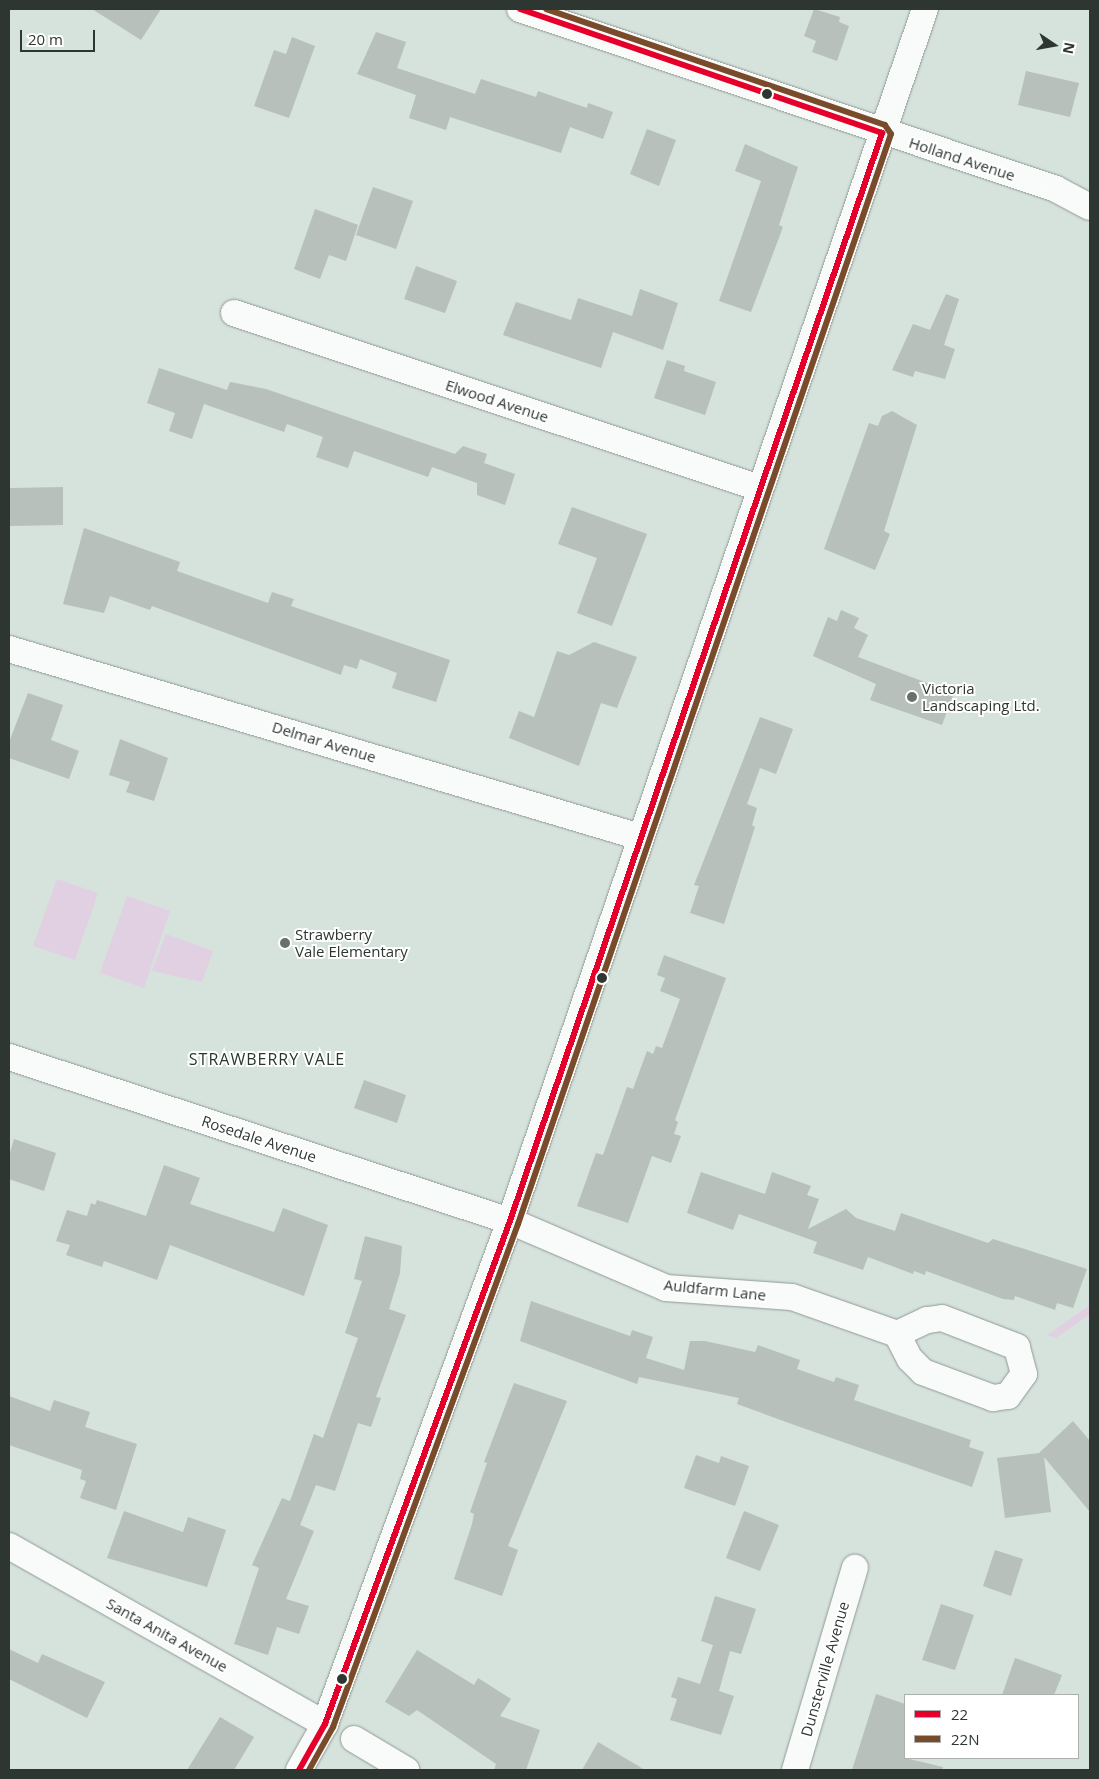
<!DOCTYPE html>
<html>
<head>
<meta charset="utf-8">
<style>
	body { margin:0 }
	#map { position:relative; width:1099px; height:1779px; overflow:hidden; background:#d6e2dc; font-family:"Open Sans",sans-serif }
	div>[style] { position:absolute }
	[style*='--x'] { left:calc(var(--x)*1px); top:calc(var(--y)*1px); width:calc(var(--w)*1px); rotate:calc(var(--a)*1deg) }
	.green>* { inset:0; background:#e1d0e2 }
	.building>* { inset:0; background:#b7c0bb }
	.roads { filter:drop-shadow(0 0 1px #919a95) drop-shadow(0 0 1px #919a95) }
	.minor>* { height:26px; margin:-13px; padding:0 13px; transform-origin:13px; border-radius:13px; background:#f9fbfa }
	.bus-1>* { height:6px; margin:-3px; padding:0 3px; transform-origin:3px; border-radius:3px; background:#e4002b }
	.bus-2>* { height:6px; margin:-3px; padding:0 3px; transform-origin:3px; border-radius:3px; background:#7a4b2a }
	.dots>* { width:14px; height:14px; translate:-50% -50%; box-sizing:border-box; border:2px solid #fff; border-radius:50% }
	span { translate:-50% -50%; white-space:nowrap; text-align:center; line-height:1.15; -webkit-text-stroke:4px #fff; paint-order:stroke }
	.street-label { font-size:15px; color:#2d3631 }
	.poi-label { font-size:15px; color:#2d3631 }
	.left { translate:0 -50%; text-align:left }
	.neighbourhood-label { font-size:16px; color:#26382f; letter-spacing:1px }
	.frame { position:absolute; inset:0; border:10px solid #2d3631; pointer-events:none }
	.legend { position:absolute; left:904px; top:1694px; width:175px; height:65px; box-sizing:border-box; background:#fff; border:1px solid #abafad; margin:0; padding:6px 9px; list-style:none; font-size:15px; color:#2d3631 }
	.legend li { display:flex; align-items:center; gap:10px; height:25px }
	.legend b { width:25px; border:1px solid #abafad }
	.north { position:absolute; left:1029px; top:20px; width:50px; height:50px; -webkit-text-stroke:4px #fff; paint-order:stroke; rotate:102deg; font-size:14px; font-weight:700; line-height:20px; text-align:center; color:#2d3631 }
	.north::after { content:''; display:block; margin:auto; width:18px; height:22px; background:#2d3631; clip-path:polygon(50% 0,100% 100%,50% 72%,0 100%) }
	.scale { position:absolute; left:20px; top:30px; width:75px; height:22px; box-sizing:border-box; border:2px solid #2d3631; border-top:0; padding-left:6px; font-size:15px; line-height:18px; white-space:nowrap; color:#2d3631; -webkit-text-stroke:4px #fff; paint-order:stroke }
</style>
</head>
<body>
<div id="map">
	<div class="green">
		<div style="clip-path:polygon(57px 879px,98px 893px,75px 960px,33px 946px)"></div>
		<div style="clip-path:polygon(127px 896px,170px 911px,144px 988px,100px 973px)"></div>
		<div style="clip-path:polygon(166px 934px,213px 951px,202px 982px,152px 971px)"></div>
		<div style="clip-path:polygon(1090px 1305px,1090px 1314px,1056px 1338px,1047px 1335px)"></div>
	</div>
	<div class="building">
		<div style="clip-path:polygon(92px 9px,161px 9px,141px 40px)"></div>
		<div style="clip-path:polygon(814px 9px,840px 17px,839px 22px,849px 26px,837px 61px,812px 52px,816px 41px,804px 36px)"></div>
		<div style="clip-path:polygon(376px 32px,406px 42px,397px 68px,475px 94px,481px 79px,536px 97px,538px 91px,587px 108px,588px 103px,613px 112px,603px 139px,570px 127px,561px 153px,450px 117px,446px 130px,409px 118px,416px 95px,357px 74px)"></div>
		<div style="clip-path:polygon(292px 37px,315px 46px,289px 118px,254px 106px,274px 50px,286px 54px)"></div>
		<div style="clip-path:polygon(1026px 71px,1079px 83px,1070px 117px,1018px 105px)"></div>
		<div style="clip-path:polygon(647px 129px,676px 140px,659px 186px,630px 174px)"></div>
		<div style="clip-path:polygon(745px 144px,798px 167px,779px 225px,783px 227px,751px 312px,719px 301px,761px 181px,735px 171px)"></div>
		<div style="clip-path:polygon(373px 187px,413px 201px,396px 249px,356px 235px)"></div>
		<div style="clip-path:polygon(315px 209px,358px 225px,346px 261px,329px 255px,320px 279px,294px 269px)"></div>
		<div style="clip-path:polygon(416px 266px,457px 281px,445px 313px,404px 299px)"></div>
		<div style="clip-path:polygon(640px 289px,678px 303px,663px 350px,613px 332px,601px 368px,503px 335px,516px 302px,571px 320px,578px 298px,632px 316px)"></div>
		<div style="clip-path:polygon(946px 294px,959px 299px,944px 345px,955px 349px,945px 379px,915px 371px,913px 377px,892px 370px,913px 324px,930px 330px)"></div>
		<div style="clip-path:polygon(667px 360px,685px 366px,684px 371px,716px 382px,705px 415px,654px 398px)"></div>
		<div style="clip-path:polygon(159px 368px,227px 390px,230px 382px,266px 389px,455px 454px,463px 446px,487px 454px,484px 463px,515px 474px,505px 505px,477px 495px,477px 483px,432px 467px,428px 477px,354px 451px,348px 468px,316px 457px,323px 437px,287px 424px,284px 432px,204px 404px,192px 439px,169px 431px,175px 413px,147px 403px)"></div>
		<div style="clip-path:polygon(892px 411px,917px 425px,884px 531px,890px 534px,875px 570px,824px 549px,869px 423px,878px 426px,882px 416px)"></div>
		<div style="clip-path:polygon(63px 487px,63px 525px,10px 526px,10px 488px)"></div>
		<div style="clip-path:polygon(572px 507px,647px 534px,612px 626px,577px 613px,597px 558px,558px 544px)"></div>
		<div style="clip-path:polygon(84px 528px,180px 562px,177px 571px,268px 603px,272px 592px,294px 599px,291px 606px,450px 660px,436px 702px,392px 688px,397px 673px,360px 659px,357px 669px,344px 665px,341px 675px,152px 606px,150px 610px,110px 596px,104px 613px,63px 604px)"></div>
		<div style="clip-path:polygon(841px 610px,859px 618px,854px 628px,868px 635px,858px 657px,954px 693px,942px 725px,870px 700px,876px 684px,813px 656px,828px 617px,837px 621px)"></div>
		<div style="clip-path:polygon(594px 642px,637px 657px,617px 708px,601px 703px,579px 766px,509px 738px,519px 711px,534px 717px,557px 651px,569px 655px)"></div>
		<div style="clip-path:polygon(28px 693px,63px 705px,51px 740px,79px 751px,69px 779px,9px 758px,9px 742px)"></div>
		<div style="clip-path:polygon(760px 717px,793px 729px,776px 774px,760px 768px,747px 804px,757px 808px,752px 825px,755px 827px,724px 924px,690px 913px,699px 886px,694px 885px)"></div>
		<div style="clip-path:polygon(120px 739px,168px 758px,154px 801px,126px 792px,130px 782px,109px 775px)"></div>
		<div style="clip-path:polygon(664px 955px,726px 978px,675px 1120px,678px 1122px,674px 1134px,681px 1136px,671px 1163px,652px 1156px,628px 1223px,577px 1206px,596px 1153px,603px 1155px,627px 1087px,633px 1089px,647px 1051px,653px 1054px,656px 1046px,662px 1048px,680px 999px,660px 991px,665px 978px,657px 975px)"></div>
		<div style="clip-path:polygon(364px 1080px,406px 1095px,397px 1123px,354px 1108px)"></div>
		<div style="clip-path:polygon(14px 1139px,56px 1153px,44px 1191px,9px 1179px,9px 1156px)"></div>
		<div style="clip-path:polygon(164px 1165px,200px 1178px,190px 1204px,274px 1232px,283px 1208px,328px 1225px,304px 1296px,170px 1245px,157px 1280px,104px 1261px,102px 1267px,66px 1255px,70px 1245px,56px 1241px,67px 1210px,87px 1216px,91px 1203px,95px 1205px,97px 1200px,146px 1216px)"></div>
		<div style="clip-path:polygon(701px 1172px,765px 1194px,772px 1172px,811px 1186px,807px 1195px,819px 1199px,808px 1229px,846px 1209px,856px 1218px,895px 1231px,901px 1213px,988px 1243px,993px 1239px,1087px 1269px,1073px 1308px,1057px 1303px,1055px 1310px,1015px 1296px,1014px 1300px,1003px 1299px,926px 1271px,925px 1275px,914px 1271px,913px 1274px,868px 1257px,863px 1270px,813px 1253px,817px 1242px,739px 1214px,733px 1230px,687px 1213px)"></div>
		<div style="clip-path:polygon(365px 1236px,402px 1246px,400px 1273px,389px 1309px,406px 1315px,376px 1397px,381px 1398px,371px 1427px,358px 1423px,335px 1491px,316px 1485px,300px 1525px,314px 1531px,286px 1599px,309px 1606px,299px 1634px,277px 1627px,268px 1655px,234px 1644px,259px 1568px,252px 1565px,282px 1498px,290px 1501px,314px 1434px,323px 1438px,358px 1338px,345px 1333px,362px 1281px,354px 1279px)"></div>
		<div style="clip-path:polygon(531px 1301px,630px 1336px,632px 1330px,653px 1337px,646px 1358px,684px 1370px,690px 1341px,705px 1341px,755px 1352px,758px 1345px,800px 1360px,797px 1369px,834px 1382px,836px 1377px,859px 1385px,854px 1400px,971px 1440px,969px 1447px,984px 1452px,972px 1487px,800px 1427px,737px 1404px,739px 1398px,639px 1377px,637px 1384px,520px 1341px)"></div>
		<div style="clip-path:polygon(514px 1383px,567px 1401px,508px 1546px,518px 1550px,502px 1596px,454px 1579px,472px 1524px,474px 1514px,470px 1512px,487px 1463px,484px 1462px)"></div>
		<div style="clip-path:polygon(9px 1396px,50px 1411px,54px 1400px,90px 1412px,85px 1427px,137px 1444px,116px 1510px,80px 1498px,86px 1481px,80px 1479px,82px 1470px,9px 1445px)"></div>
		<div style="clip-path:polygon(1073px 1421px,1090px 1441px,1090px 1512px,1044px 1457px,1051px 1512px,1005px 1518px,997px 1458px,1039px 1453px)"></div>
		<div style="clip-path:polygon(696px 1455px,719px 1463px,721px 1456px,749px 1466px,735px 1506px,684px 1488px)"></div>
		<div style="clip-path:polygon(124px 1511px,183px 1532px,188px 1517px,226px 1530px,207px 1587px,107px 1558px)"></div>
		<div style="clip-path:polygon(744px 1511px,779px 1525px,760px 1571px,726px 1558px)"></div>
		<div style="clip-path:polygon(995px 1550px,1023px 1559px,1011px 1596px,983px 1586px)"></div>
		<div style="clip-path:polygon(715px 1596px,756px 1609px,741px 1654px,730px 1651px,719px 1691px,734px 1696px,721px 1735px,670px 1720px,677px 1699px,671px 1697px,678px 1677px,700px 1684px,713px 1645px,701px 1641px)"></div>
		<div style="clip-path:polygon(941px 1604px,974px 1615px,955px 1670px,922px 1660px)"></div>
		<div style="clip-path:polygon(9px 1649px,38px 1663px,42px 1654px,105px 1682px,87px 1718px,9px 1679px)"></div>
		<div style="clip-path:polygon(417px 1650px,474px 1685px,478px 1678px,511px 1699px,500px 1716px,540px 1730px,526px 1770px,494px 1770px,496px 1764px,417px 1710px,409px 1716px,385px 1702px)"></div>
		<div style="clip-path:polygon(1015px 1658px,1062px 1675px,1054px 1695px,1002px 1695px)"></div>
		<div style="clip-path:polygon(876px 1694px,905px 1704px,905px 1758px,943px 1767px,942px 1770px,852px 1770px)"></div>
		<div style="clip-path:polygon(220px 1717px,254px 1737px,234px 1770px,187px 1770px)"></div>
		<div style="clip-path:polygon(598px 1742px,645px 1770px,582px 1770px)"></div>
	</div>
	<div class="roads">
		<div class="minor">
			<div style="--x:520;--y:9;--w:565;--a:18.56"></div>
			<div style="--x:1056;--y:189;--w:38;--a:28"></div>
			<div style="--x:234;--y:313;--w:553;--a:18.43"></div>
			<div style="--x:9;--y:649;--w:658;--a:16.59"></div>
			<div style="--x:9;--y:1057;--w:527;--a:18.13"></div>
			<div style="--x:510;--y:1221;--w:170;--a:23.2"></div>
			<div style="--x:666;--y:1288;--w:126;--a:4.1"></div>
			<div style="--x:792;--y:1297;--w:111;--a:19.4"></div>
			<div style="--x:897;--y:1334;--w:28;--a:63"></div>
			<div style="--x:910;--y:1359;--w:18;--a:45"></div>
			<div style="--x:923;--y:1372;--w:75;--a:20.4"></div>
			<div style="--x:993;--y:1398;--w:15;--a:-8"></div>
			<div style="--x:1008;--y:1396;--w:27;--a:-54"></div>
			<div style="--x:1024;--y:1374;--w:28;--a:-105"></div>
			<div style="--x:1017;--y:1347;--w:80;--a:-158.9"></div>
			<div style="--x:942;--y:1318;--w:15;--a:172"></div>
			<div style="--x:927;--y:1320;--w:33;--a:155"></div>
			<div style="--x:9;--y:1546;--w:363;--a:29.4"></div>
			<div style="--x:354;--y:1739;--w:61;--a:30.8"></div>
			<div style="--x:299;--y:1770;--w:53;--a:-60.5"></div>
			<div style="--x:325;--y:1724;--w:536;--a:-69.81"></div>
			<div style="--x:510;--y:1221;--w:1281;--a:-71.1"></div>
			<div style="--x:795;--y:1770;--w:211;--a:-73.5"></div>
		</div>
	</div>
	<div class="bus-1">
		<div style="--x:520;--y:9;--w:383;--a:18.9"></div>
		<div style="--x:299;--y:1770;--w:53;--a:-60.5"></div>
		<div style="--x:325;--y:1724;--w:536;--a:-69.81"></div>
		<div style="--x:510;--y:1221;--w:1150;--a:-71.12"></div>
	</div>
	<div class="bus-2">
		<div style="--x:309;--y:1770;--w:49;--a:-60.8"></div>
		<div style="--x:333;--y:1727;--w:536;--a:-69.81"></div>
		<div style="--x:518;--y:1224;--w:1152;--a:-71.11"></div>
		<div style="--x:891;--y:134;--w:11;--a:-124"></div>
		<div style="--x:885;--y:125;--w:358;--a:-161.1"></div>
	</div>
	<div class="dots">
		<div style="left:767px;top:94px;background:#2d3631"></div>
		<div style="left:912px;top:697px;background:#68726d"></div>
		<div style="left:285px;top:943px;background:#68726d"></div>
		<div style="left:602px;top:978px;background:#2d3631"></div>
		<div style="left:342px;top:1679px;background:#2d3631"></div>
	</div>
	<div class="street-label">
		<span style="left:962px;top:159px;rotate:18deg">Holland Avenue</span>
		<span style="left:497px;top:401px;rotate:18deg">Elwood Avenue</span>
		<span style="left:324px;top:742px;rotate:17deg">Delmar Avenue</span>
		<span style="left:259px;top:1139px;rotate:18deg">Rosedale Avenue</span>
		<span style="left:715px;top:1290px;rotate:6deg">Auldfarm Lane</span>
		<span style="left:167px;top:1635px;rotate:29deg">Santa Anita Avenue</span>
		<span style="left:825px;top:1669px;rotate:-74deg">Dunsterville Avenue</span>
	</div>
	<div class="poi-label">
		<span class="left" style="left:922px;top:697px">Victoria<br>Landscaping Ltd.</span>
		<span class="left" style="left:295px;top:943px">Strawberry<br>Vale Elementary</span>
	</div>
	<div class="neighbourhood-label">
		<span style="left:267px;top:1059px">STRAWBERRY VALE</span>
	</div>
	<div class="frame"></div>
	<ul class="legend">
	<li><b style="height:6px;background:#e4002b"></b>22</li>
	<li><b style="height:6px;background:#7a4b2a"></b>22N</li>
	</ul>
	<div class="north">N</div>
	<div class="scale">20 m</div>
</div>
</body>
</html>
